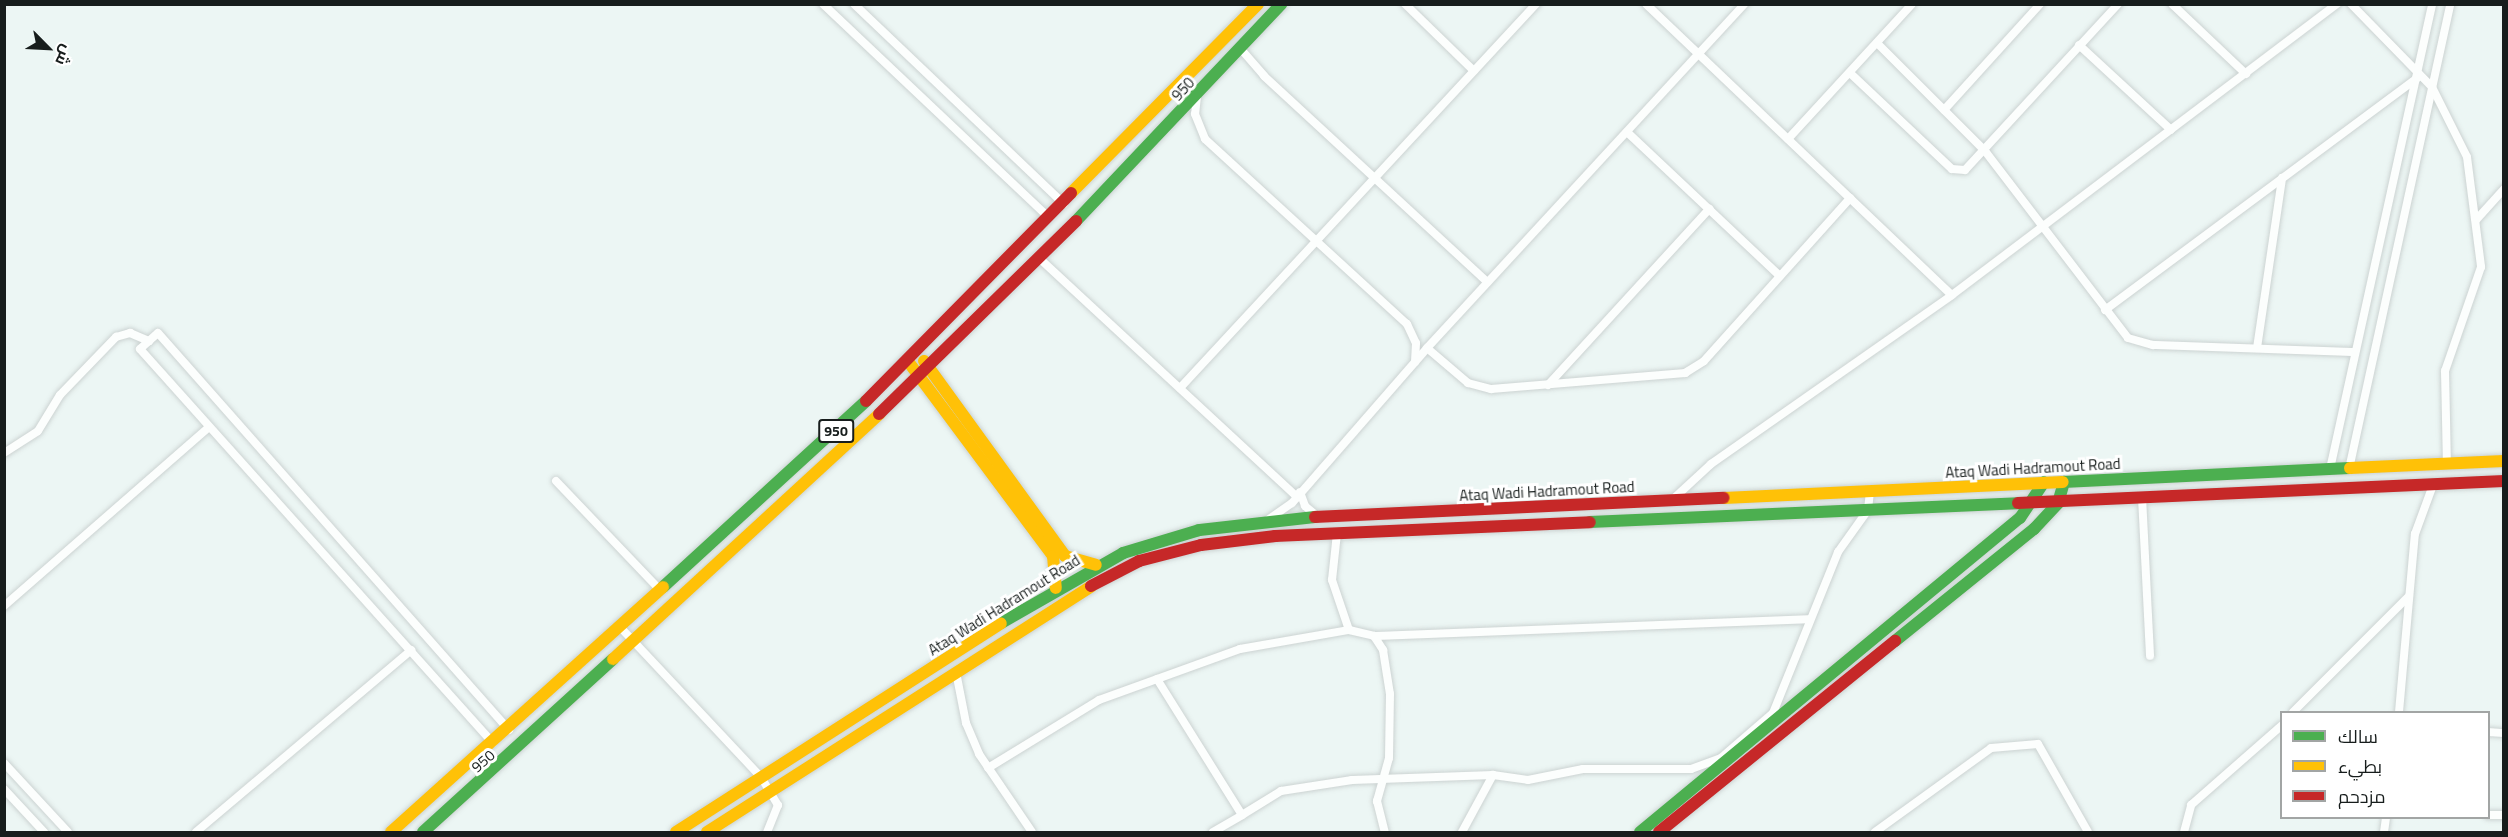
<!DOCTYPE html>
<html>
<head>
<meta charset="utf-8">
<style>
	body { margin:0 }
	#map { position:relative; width:2508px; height:837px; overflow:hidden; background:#ecf6f4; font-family:"Titillium Web",Cairo,sans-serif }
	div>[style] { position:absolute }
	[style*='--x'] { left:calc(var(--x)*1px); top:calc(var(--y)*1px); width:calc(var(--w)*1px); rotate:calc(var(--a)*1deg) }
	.roads { filter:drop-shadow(0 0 2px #ccd3d2) drop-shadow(0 0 2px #ccd3d2) }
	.street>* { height:8px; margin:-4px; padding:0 4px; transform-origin:4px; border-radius:4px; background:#fcfefd }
	.fast>* { height:12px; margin:-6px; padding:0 6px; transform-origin:6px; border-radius:6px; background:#4caf50 }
	.slow>* { height:12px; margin:-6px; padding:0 6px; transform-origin:6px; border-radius:6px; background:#ffc107 }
	.jam>* { height:12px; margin:-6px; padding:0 6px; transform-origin:6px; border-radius:6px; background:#c62828 }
	span { translate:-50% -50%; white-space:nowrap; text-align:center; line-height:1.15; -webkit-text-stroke:6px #fff; paint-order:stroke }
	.shield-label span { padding:2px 4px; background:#fff; border:2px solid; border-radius:4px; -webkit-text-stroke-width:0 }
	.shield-label { font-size:14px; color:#171d1c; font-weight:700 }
	.street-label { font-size:15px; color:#171d1c }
	.frame { position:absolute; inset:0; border:6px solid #171d1c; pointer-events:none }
	.legend { position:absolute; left:2280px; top:711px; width:210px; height:108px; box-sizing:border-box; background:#fff; border:2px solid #a2a5a4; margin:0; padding:8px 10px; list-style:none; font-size:18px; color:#171d1c }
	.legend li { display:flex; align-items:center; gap:12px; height:30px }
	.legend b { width:30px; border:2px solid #a2a5a4 }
	.north { position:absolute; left:18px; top:18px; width:60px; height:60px; -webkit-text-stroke:4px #fff; paint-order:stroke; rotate:114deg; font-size:16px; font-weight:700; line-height:24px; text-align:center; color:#171d1c }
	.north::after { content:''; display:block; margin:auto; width:21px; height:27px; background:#171d1c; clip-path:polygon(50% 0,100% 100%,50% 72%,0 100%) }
</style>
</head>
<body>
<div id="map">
	<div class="roads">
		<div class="street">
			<div style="--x:823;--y:4;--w:311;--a:43.4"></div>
			<div style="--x:854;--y:4;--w:290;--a:43.6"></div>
			<div style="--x:1405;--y:4;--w:96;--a:44.2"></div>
			<div style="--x:1646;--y:4;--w:422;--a:43.6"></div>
			<div style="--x:2172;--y:4;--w:102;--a:43.4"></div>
			<div style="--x:2351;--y:4;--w:116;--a:45.7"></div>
			<div style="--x:2432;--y:87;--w:78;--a:63.4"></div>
			<div style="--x:2467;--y:157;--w:111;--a:82.7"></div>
			<div style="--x:2481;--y:267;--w:110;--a:109.1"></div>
			<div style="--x:2445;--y:371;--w:93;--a:88.8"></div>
			<div style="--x:1877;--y:43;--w:153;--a:45"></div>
			<div style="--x:1985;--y:151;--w:235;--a:52.6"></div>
			<div style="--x:2128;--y:338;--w:26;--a:16"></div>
			<div style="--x:2153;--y:345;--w:202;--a:2"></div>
			<div style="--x:2079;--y:45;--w:125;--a:42.7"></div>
			<div style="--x:1240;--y:48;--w:37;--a:49"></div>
			<div style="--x:1264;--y:76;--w:304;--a:42.7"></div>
			<div style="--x:1850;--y:73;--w:140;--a:43.3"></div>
			<div style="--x:1952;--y:169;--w:13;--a:4"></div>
			<div style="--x:1965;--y:170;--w:226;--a:-47.3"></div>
			<div style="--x:1197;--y:96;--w:18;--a:96"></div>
			<div style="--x:1195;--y:114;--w:27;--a:68"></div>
			<div style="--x:1205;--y:139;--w:274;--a:42.5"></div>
			<div style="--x:1407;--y:324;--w:21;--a:65"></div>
			<div style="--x:1416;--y:343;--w:19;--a:93"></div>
			<div style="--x:1944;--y:110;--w:143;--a:-47.8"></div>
			<div style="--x:1627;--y:132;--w:210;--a:43.3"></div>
			<div style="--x:1788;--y:139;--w:183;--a:-47.4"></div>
			<div style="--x:2476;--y:220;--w:42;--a:-47.9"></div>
			<div style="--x:1039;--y:258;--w:352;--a:42.8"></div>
			<div style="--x:2105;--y:310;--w:389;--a:-36.6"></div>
			<div style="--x:1427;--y:348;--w:54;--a:40.5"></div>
			<div style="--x:1468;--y:383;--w:24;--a:15"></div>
			<div style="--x:1491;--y:389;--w:195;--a:-4.7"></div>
			<div style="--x:1685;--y:373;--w:22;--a:-32"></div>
			<div style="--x:1704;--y:361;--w:219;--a:-48.1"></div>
			<div style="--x:2257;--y:348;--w:172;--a:-81.6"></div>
			<div style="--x:1548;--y:385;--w:239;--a:-47.5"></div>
			<div style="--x:1180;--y:388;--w:524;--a:-47.17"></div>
			<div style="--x:4;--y:453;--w:40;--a:-32.9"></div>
			<div style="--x:38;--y:431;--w:42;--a:-58.6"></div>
			<div style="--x:60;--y:395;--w:81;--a:-46"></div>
			<div style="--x:116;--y:337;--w:15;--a:-16"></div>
			<div style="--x:130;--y:333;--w:21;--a:23"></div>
			<div style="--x:2330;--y:469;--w:476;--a:-77.6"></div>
			<div style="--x:2349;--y:469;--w:476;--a:-77.7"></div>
			<div style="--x:556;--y:481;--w:152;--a:46.3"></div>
			<div style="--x:1300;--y:492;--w:15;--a:70"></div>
			<div style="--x:1305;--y:506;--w:17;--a:40"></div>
			<div style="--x:2142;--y:497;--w:159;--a:87.1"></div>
			<div style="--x:1672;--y:500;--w:53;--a:-42.7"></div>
			<div style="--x:1711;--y:464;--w:294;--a:-35"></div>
			<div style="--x:1952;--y:295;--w:483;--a:-37.1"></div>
			<div style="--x:1269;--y:519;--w:28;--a:-35"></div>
			<div style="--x:1292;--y:503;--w:206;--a:-48.9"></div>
			<div style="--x:1427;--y:348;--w:468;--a:-47.3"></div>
			<div style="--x:4;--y:606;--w:271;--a:-41.1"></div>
			<div style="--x:621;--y:628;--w:204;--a:46.8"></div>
			<div style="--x:761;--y:777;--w:33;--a:59"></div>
			<div style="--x:778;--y:805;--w:29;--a:112"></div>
			<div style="--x:1349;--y:630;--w:26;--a:13"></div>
			<div style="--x:1374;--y:636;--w:17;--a:57"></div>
			<div style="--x:1383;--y:650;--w:45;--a:81"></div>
			<div style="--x:1390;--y:694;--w:64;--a:90.9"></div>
			<div style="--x:1389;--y:758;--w:45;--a:105.6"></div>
			<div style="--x:1377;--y:801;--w:32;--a:76"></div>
			<div style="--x:1374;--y:636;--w:436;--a:-2.2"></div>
			<div style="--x:956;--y:672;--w:52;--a:78.9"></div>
			<div style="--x:966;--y:723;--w:34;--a:67"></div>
			<div style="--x:979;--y:754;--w:94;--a:55.8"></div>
			<div style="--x:1157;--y:679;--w:160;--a:58"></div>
			<div style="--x:1242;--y:815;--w:46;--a:-31.6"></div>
			<div style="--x:1281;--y:791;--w:72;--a:-8.8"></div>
			<div style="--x:1352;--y:780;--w:141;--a:-2"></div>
			<div style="--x:1493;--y:775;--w:35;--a:8"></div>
			<div style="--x:1528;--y:780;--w:56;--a:-11.3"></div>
			<div style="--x:1583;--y:769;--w:108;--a:0"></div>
			<div style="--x:1691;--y:769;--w:32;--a:-20"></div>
			<div style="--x:1721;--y:758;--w:69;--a:-40.9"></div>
			<div style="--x:1773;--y:713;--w:174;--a:-68"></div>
			<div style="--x:1838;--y:552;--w:52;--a:-54.5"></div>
			<div style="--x:1868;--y:510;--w:19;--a:-84"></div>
			<div style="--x:2293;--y:712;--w:164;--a:-45"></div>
			<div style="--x:2399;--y:712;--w:179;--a:-84.9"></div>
			<div style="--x:2415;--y:534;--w:52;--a:-69.8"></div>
			<div style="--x:2488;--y:732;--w:16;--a:4"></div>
			<div style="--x:493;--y:743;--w:529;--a:-131.86"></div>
			<div style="--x:140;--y:349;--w:24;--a:-42"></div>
			<div style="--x:158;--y:333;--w:530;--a:48.52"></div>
			<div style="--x:4;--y:763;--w:94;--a:47.2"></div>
			<div style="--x:988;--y:768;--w:130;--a:-31.5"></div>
			<div style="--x:1099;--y:700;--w:150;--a:-19.9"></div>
			<div style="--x:1240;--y:649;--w:111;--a:-9.9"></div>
			<div style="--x:1349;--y:630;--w:53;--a:-108.8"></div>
			<div style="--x:1332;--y:580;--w:47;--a:-83.9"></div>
			<div style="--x:4;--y:789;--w:59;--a:47.1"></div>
			<div style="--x:2488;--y:815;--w:16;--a:0"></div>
			<div style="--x:196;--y:832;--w:282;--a:-40.2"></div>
			<div style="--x:1213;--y:832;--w:34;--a:-30"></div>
			<div style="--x:1462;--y:832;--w:65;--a:-61.5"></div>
			<div style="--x:1875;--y:832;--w:143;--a:-35.9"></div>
			<div style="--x:1991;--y:748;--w:47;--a:-4.9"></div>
			<div style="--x:2038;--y:744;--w:101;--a:60.4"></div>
			<div style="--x:2184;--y:832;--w:28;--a:-75"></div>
			<div style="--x:2191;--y:805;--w:121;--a:-41.3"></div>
			<div style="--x:2384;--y:832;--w:14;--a:-82"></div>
		</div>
		<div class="fast">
			<div style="--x:1076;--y:221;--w:299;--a:-46.6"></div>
			<div style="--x:2063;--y:482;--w:287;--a:-2.8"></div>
			<div style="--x:1590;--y:522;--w:428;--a:-2.5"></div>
			<div style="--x:663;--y:587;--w:275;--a:-42.5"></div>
			<div style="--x:1001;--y:623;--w:141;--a:-29.8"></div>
			<div style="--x:1123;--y:553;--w:79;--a:-16.8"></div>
			<div style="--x:1199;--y:530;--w:117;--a:-6.4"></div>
			<div style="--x:1895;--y:641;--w:179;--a:-38.9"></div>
			<div style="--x:2034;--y:529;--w:35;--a:-47"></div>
			<div style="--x:2058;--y:503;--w:22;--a:-74"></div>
			<div style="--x:423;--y:832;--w:257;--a:-42.3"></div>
			<div style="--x:1640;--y:832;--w:493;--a:-39.6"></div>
			<div style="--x:2020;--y:518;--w:43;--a:-56.3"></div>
		</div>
		<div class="slow">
			<div style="--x:1071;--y:193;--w:266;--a:-45.3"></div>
			<div style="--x:907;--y:360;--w:244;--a:53.3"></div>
			<div style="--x:1053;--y:556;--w:32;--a:85"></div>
			<div style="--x:924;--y:361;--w:241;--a:54.1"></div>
			<div style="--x:1065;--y:556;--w:32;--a:16"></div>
			<div style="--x:2350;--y:468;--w:154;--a:-2.6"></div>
			<div style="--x:1724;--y:498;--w:339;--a:-2.7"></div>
			<div style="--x:613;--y:659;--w:362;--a:-42.6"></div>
			<div style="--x:391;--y:832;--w:366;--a:-42"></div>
			<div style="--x:676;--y:832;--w:386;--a:-32.7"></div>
			<div style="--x:707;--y:832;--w:456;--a:-32.6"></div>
		</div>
		<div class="jam">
			<div style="--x:866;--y:401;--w:292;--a:-45.4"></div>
			<div style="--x:879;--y:414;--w:276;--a:-44.4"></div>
			<div style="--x:2018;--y:503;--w:486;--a:-2.6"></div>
			<div style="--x:1315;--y:517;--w:409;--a:-2.7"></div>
			<div style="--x:1091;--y:586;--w:54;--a:-27.5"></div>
			<div style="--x:1139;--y:561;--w:64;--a:-14.5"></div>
			<div style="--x:1201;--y:545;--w:75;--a:-6.9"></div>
			<div style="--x:1275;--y:536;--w:315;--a:-2.5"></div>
			<div style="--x:1659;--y:832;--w:304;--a:-39"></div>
		</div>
	</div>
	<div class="shield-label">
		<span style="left:836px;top:431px">950</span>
	</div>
	<div class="street-label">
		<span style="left:1183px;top:89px;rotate:-47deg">950</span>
		<span style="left:2033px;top:468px;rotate:-3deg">Ataq Wadi Hadramout Road</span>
		<span style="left:1547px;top:491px;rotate:-3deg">Ataq Wadi Hadramout Road</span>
		<span style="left:1004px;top:605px;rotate:-32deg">Ataq Wadi Hadramout Road</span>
		<span style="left:483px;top:761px;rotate:-41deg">950</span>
	</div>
	<div class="frame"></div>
	<ul class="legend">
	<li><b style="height:8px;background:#4caf50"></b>سالك</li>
	<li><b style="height:8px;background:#ffc107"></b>بطيء</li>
	<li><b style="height:8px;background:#c62828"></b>مزدحم</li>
	</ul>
	<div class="north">ش</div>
</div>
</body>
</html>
